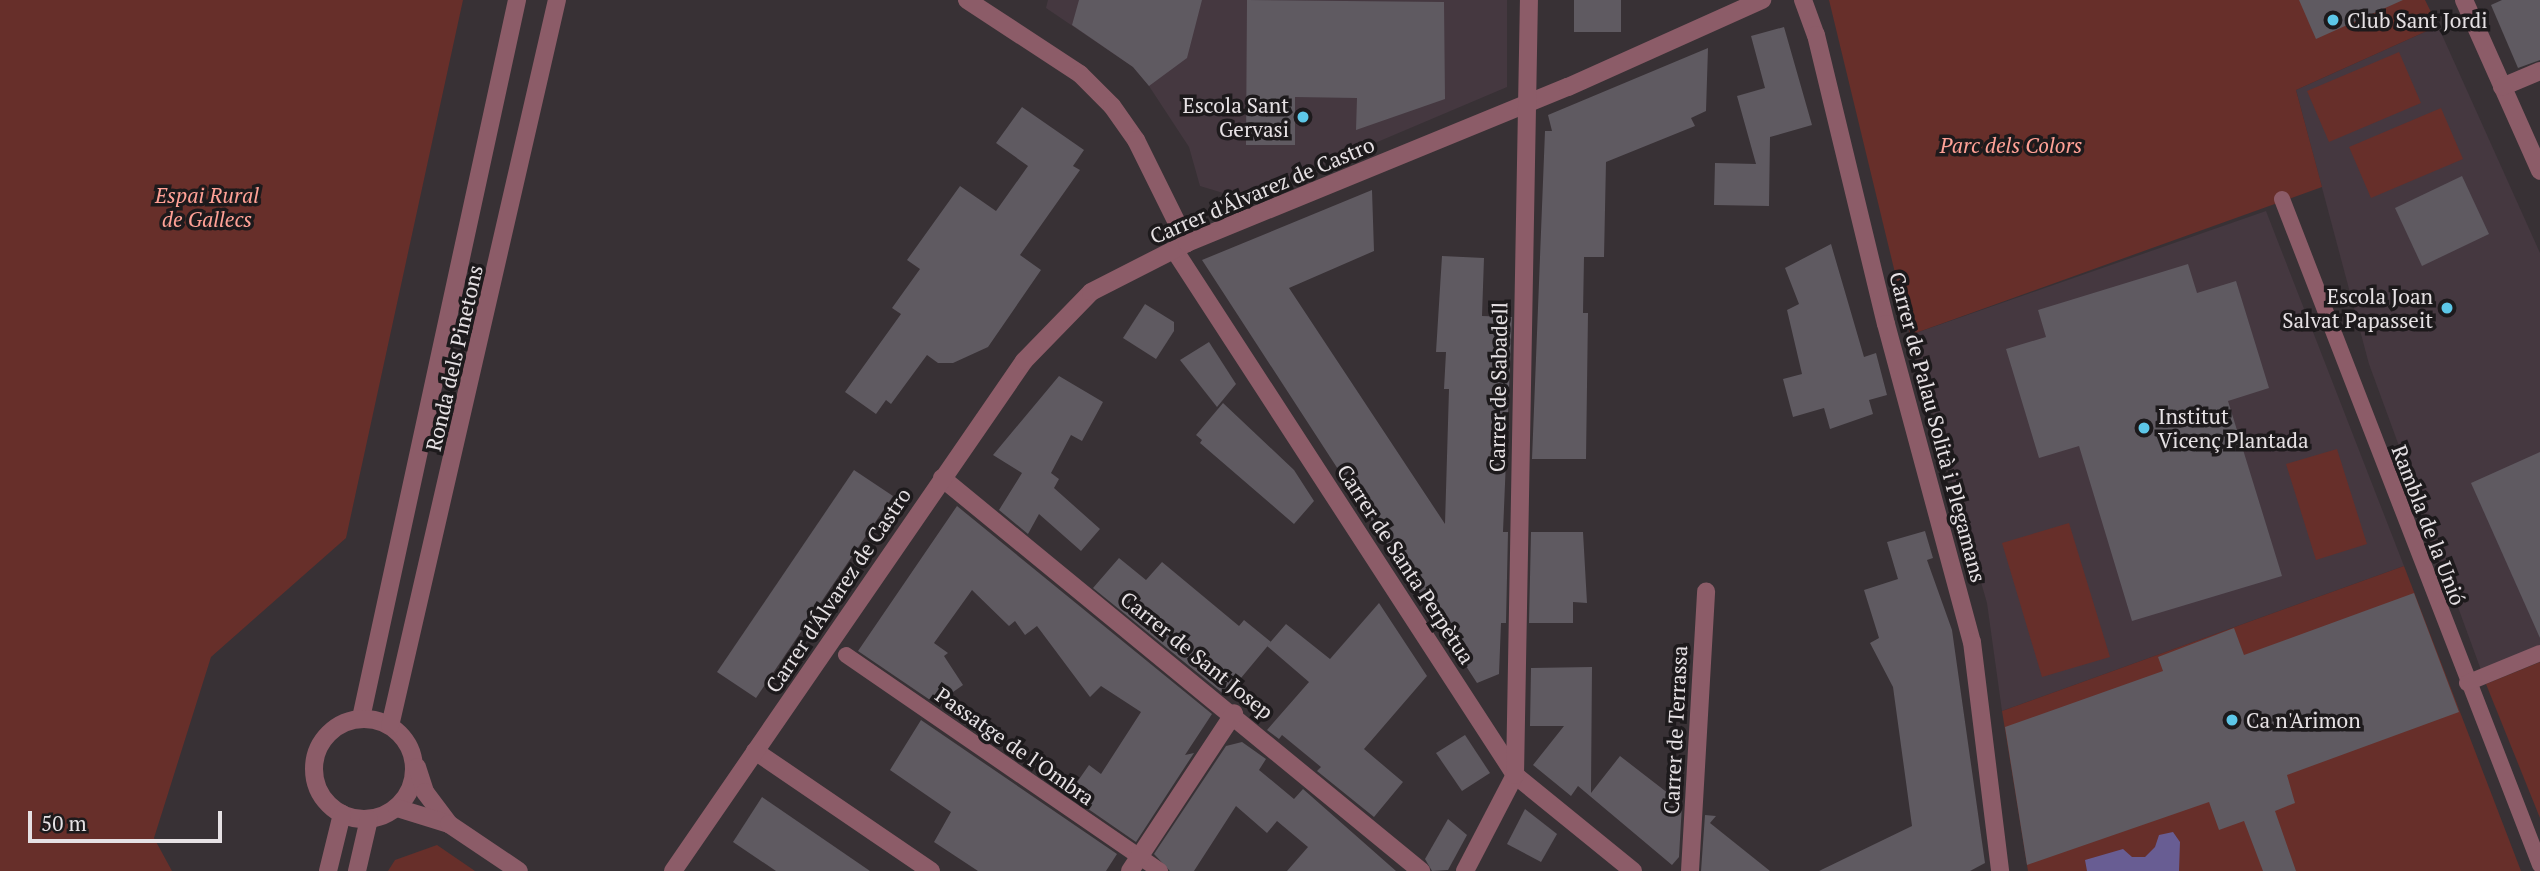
<!DOCTYPE html>
<html>
<head>
<meta charset="utf-8">
<style>
	body { margin:0 }
	#map { position:relative; width:2540px; height:871px; overflow:hidden; background:#383135; font-family:"PT Serif",serif }
	div>[style] { position:absolute }
	[style*='--x'] { left:calc(var(--x)*1px); top:calc(var(--y)*1px); width:calc(var(--w)*1px); rotate:calc(var(--a)*1deg) }
	.built>* { inset:0; background:#453840 }
	.green>* { inset:0; background:#672f2a }
	.water>* { inset:0; background:#685d93 }
	.building>* { inset:0; background:#5f5a61 }
	.pedestrian>* { height:16px; margin:-8px; padding:0 8px; transform-origin:8px; border-radius:8px; background:#8c5c68 }
	.minor>* { height:18px; margin:-9px; padding:0 9px; transform-origin:9px; border-radius:9px; background:#8c5c68 }
	.minor>.ring { margin:-9px; padding:0; box-sizing:content-box; background:none; border:18px solid #8c5c68; border-radius:50% }
	.dots>* { width:19px; height:19px; translate:-50% -50%; box-sizing:border-box; border:4px solid #1d1a1c; border-radius:50% }
	span { translate:-50% -50%; white-space:nowrap; text-align:center; line-height:1.15; -webkit-text-stroke:7px #1d1a1c; paint-order:stroke }
	.poi-label { font-size:21px; color:#e6e1e4 }
	.left { translate:0 -50%; text-align:left }
	.right { translate:-100% -50%; text-align:right }
	.park-label { font-size:21px; color:#ffa196; font-style:italic }
	.street-label { font-size:21px; color:#e6e1e4 }
	.scale { position:absolute; left:28px; top:811px; width:194px; height:32px; box-sizing:border-box; border:4px solid #e6e1e4; border-top:0; padding-left:9px; font-size:21px; line-height:24px; white-space:nowrap; color:#e6e1e4; -webkit-text-stroke:5px #1d1a1c; paint-order:stroke }
</style>
</head>
<body>
<div id="map">
	<div class="built">
		<div style="clip-path:polygon(1048px 0,1507px 0,1507px 87px,1243px 199px,1200px 186px,1189px 147px,1149px 86px,1133px 67px,1046px 8px)"></div>
		<div style="clip-path:polygon(2438px 26px,2540px 253px,2540px 645px,2481px 670px,2369px 364px,2296px 90px)"></div>
		<div style="clip-path:polygon(2266px 211px,2404px 566px,2002px 711px,1987px 603px,1910px 335px)"></div>
	</div>
	<div class="green">
		<div style="clip-path:polygon(0 0,463px 0,346px 538px,211px 657px,154px 838px,172px 871px,0 871px)"></div>
		<div style="clip-path:polygon(1829px 0,2425px 0,2438px 26px,2296px 90px,2322px 187px,1910px 335px)"></div>
		<div style="clip-path:polygon(2399px 52px,2421px 103px,2329px 142px,2307px 91px)"></div>
		<div style="clip-path:polygon(2441px 108px,2463px 159px,2371px 198px,2349px 147px)"></div>
		<div style="clip-path:polygon(2337px 449px,2367px 544px,2316px 560px,2286px 464px)"></div>
		<div style="clip-path:polygon(2069px 523px,2110px 657px,2042px 677px,2002px 543px)"></div>
		<div style="clip-path:polygon(2404px 566px,2521px 871px,2028px 871px,2002px 711px)"></div>
		<div style="clip-path:polygon(2540px 662px,2540px 818px,2486px 684px)"></div>
		<div style="clip-path:polygon(437px 845px,475px 871px,388px 871px,395px 860px)"></div>
	</div>
	<div class="water">
		<div style="clip-path:polygon(2173px 832px,2180px 842px,2179px 871px,2087px 871px,2085px 860px,2123px 849px,2132px 857px,2145px 857px,2155px 847px,2159px 835px)"></div>
	</div>
	<div class="building">
		<div style="clip-path:polygon(1079px 0,1202px 0,1187px 58px,1149px 86px,1133px 67px,1072px 25px)"></div>
		<div style="clip-path:polygon(1247px 0,1444px 2px,1445px 99px,1356px 130px,1357px 98px,1295px 97px,1295px 145px,1246px 145px)"></div>
		<div style="clip-path:polygon(1574px 0,1621px 0,1621px 32px,1574px 32px)"></div>
		<div style="clip-path:polygon(2299px 0,2403px 0,2316px 39px)"></div>
		<div style="clip-path:polygon(2502px 0,2540px 0,2540px 60px,2518px 68px,2491px 5px)"></div>
		<div style="clip-path:polygon(1784px 27px,1812px 125px,1770px 137px,1769px 206px,1714px 205px,1715px 163px,1756px 164px,1737px 96px,1765px 88px,1751px 36px)"></div>
		<div style="clip-path:polygon(1708px 48px,1706px 111px,1691px 118px,1695px 126px,1606px 162px,1604px 257px,1584px 257px,1583px 313px,1588px 313px,1586px 459px,1532px 459px,1545px 131px,1552px 131px,1548px 115px)"></div>
		<div style="clip-path:polygon(1022px 107px,1084px 150px,1073px 166px,1080px 170px,1020px 255px,1041px 270px,988px 347px,953px 363px,938px 363px,927px 355px,891px 404px,886px 400px,876px 414px,845px 392px,901px 314px,892px 308px,920px 269px,907px 260px,960px 186px,996px 211px,1028px 166px,996px 143px)"></div>
		<div style="clip-path:polygon(2462px 176px,2489px 234px,2422px 266px,2395px 208px)"></div>
		<div style="clip-path:polygon(1372px 190px,1374px 251px,1289px 288px,1445px 524px,1449px 389px,1444px 389px,1446px 352px,1436px 352px,1442px 256px,1484px 258px,1482px 316px,1512px 317px,1503px 532px,1508px 532px,1506px 623px,1501px 623px,1499px 674px,1477px 683px,1202px 260px)"></div>
		<div style="clip-path:polygon(1831px 244px,1864px 357px,1876px 353px,1887px 395px,1869px 400px,1873px 414px,1830px 429px,1824px 408px,1793px 417px,1783px 379px,1802px 374px,1787px 310px,1799px 304px,1785px 268px)"></div>
		<div style="clip-path:polygon(2188px 264px,2197px 293px,2236px 281px,2269px 388px,2228px 401px,2282px 576px,2132px 621px,2079px 446px,2039px 458px,2006px 349px,2046px 337px,2038px 310px)"></div>
		<div style="clip-path:polygon(1145px 304px,1174px 322px,1174px 331px,1156px 359px,1123px 338px)"></div>
		<div style="clip-path:polygon(1209px 342px,1236px 384px,1217px 407px,1180px 360px)"></div>
		<div style="clip-path:polygon(1059px 376px,1103px 402px,1082px 441px,1071px 435px,1051px 473px,1059px 479px,1054px 488px,1100px 529px,1081px 551px,1039px 514px,1028px 534px,999px 510px,1022px 473px,993px 455px)"></div>
		<div style="clip-path:polygon(1223px 403px,1294px 470px,1314px 501px,1294px 524px,1200px 443px,1202px 440px,1196px 435px)"></div>
		<div style="clip-path:polygon(2540px 452px,2540px 638px,2471px 483px)"></div>
		<div style="clip-path:polygon(854px 470px,893px 496px,756px 698px,717px 672px)"></div>
		<div style="clip-path:polygon(957px 506px,1212px 714px,1185px 755px,1194px 753px,1136px 842px,1068px 795px,1089px 765px,1101px 774px,1141px 712px,1101px 686px,1090px 697px,1037px 626px,1025px 635px,1015px 621px,1009px 626px,972px 590px,934px 643px,948px 653px,944px 656px,963px 685px,936px 704px,858px 651px)"></div>
		<div style="clip-path:polygon(1925px 531px,1933px 558px,1927px 560px,1952px 630px,1985px 863px,1970px 871px,1819px 871px,1912px 826px,1893px 687px,1870px 643px,1879px 638px,1864px 590px,1898px 579px,1887px 542px)"></div>
		<div style="clip-path:polygon(1531px 532px,1583px 532px,1587px 603px,1573px 602px,1573px 623px,1529px 623px)"></div>
		<div style="clip-path:polygon(1119px 558px,1146px 580px,1162px 562px,1239px 626px,1244px 620px,1271px 642px,1226px 696px,1093px 588px)"></div>
		<div style="clip-path:polygon(2414px 593px,2459px 712px,2287px 775px,2295px 803px,2275px 811px,2296px 871px,2263px 871px,2244px 821px,2219px 830px,2209px 802px,2027px 865px,2005px 727px,2163px 671px,2158px 657px,2234px 628px,2244px 655px)"></div>
		<div style="clip-path:polygon(1379px 603px,1427px 676px,1364px 749px,1403px 782px,1374px 817px,1317px 771px,1321px 767px,1282px 735px,1279px 739px,1267px 730px,1309px 682px,1267px 646px,1286px 624px,1330px 659px)"></div>
		<div style="clip-path:polygon(1592px 667px,1591px 793px,1620px 756px,1682px 804px,1679px 857px,1672px 865px,1578px 786px,1571px 796px,1533px 765px,1564px 726px,1530px 726px,1531px 668px)"></div>
		<div style="clip-path:polygon(921px 720px,1117px 854px,1106px 871px,978px 871px,934px 842px,951px 812px,890px 770px)"></div>
		<div style="clip-path:polygon(1465px 735px,1490px 773px,1462px 791px,1436px 753px)"></div>
		<div style="clip-path:polygon(1242px 742px,1266px 759px,1259px 770px,1294px 799px,1303px 789px,1396px 871px,1287px 871px,1308px 847px,1277px 821px,1267px 833px,1236px 806px,1194px 871px,1170px 871px,1154px 854px,1226px 746px)"></div>
		<div style="clip-path:polygon(762px 797px,870px 871px,776px 871px,733px 842px)"></div>
		<div style="clip-path:polygon(1525px 809px,1557px 834px,1541px 862px,1507px 844px)"></div>
		<div style="clip-path:polygon(1705px 815px,1716px 816px,1710px 823px,1770px 871px,1701px 871px)"></div>
		<div style="clip-path:polygon(1448px 819px,1467px 835px,1448px 870px,1432px 871px,1425px 859px)"></div>
	</div>
	<div class="pedestrian">
		<div style="--x:2282;--y:199;--w:714;--a:68.82"></div>
		<div style="--x:846;--y:655;--w:381;--a:34.5"></div>
		<div style="--x:2467;--y:683;--w:79;--a:-22.3"></div>
	</div>
	<div class="minor">
		<div style="--x:967;--y:0;--w:135;--a:33.2"></div>
		<div style="--x:1080;--y:74;--w:45;--a:45"></div>
		<div style="--x:1112;--y:106;--w:42;--a:54.8"></div>
		<div style="--x:1136;--y:140;--w:115;--a:63.7"></div>
		<div style="--x:1803;--y:0;--w:37;--a:70"></div>
		<div style="--x:1816;--y:35;--w:297;--a:76.4"></div>
		<div style="--x:1886;--y:324;--w:329;--a:74.9"></div>
		<div style="--x:1972;--y:642;--w:231;--a:83"></div>
		<div style="--x:2464;--y:0;--w:187;--a:66"></div>
		<div style="--x:2502;--y:87;--w:41;--a:-22.8"></div>
		<div style="--x:1175;--y:251;--w:625;--a:57.02"></div>
		<div style="--x:1515;--y:775;--w:152;--a:39.1"></div>
		<div style="--x:942;--y:478;--w:620;--a:39.37"></div>
		<div style="--x:361;--y:718;--w:735;--a:-77.74"></div>
		<div class="ring" style="left:314px;top:719px;width:82px;height:82px"></div>
		<div style="--x:390;--y:726;--w:745;--a:-77.05"></div>
		<div style="--x:755;--y:751;--w:213;--a:34.3"></div>
		<div style="--x:417;--y:767;--w:26;--a:72"></div>
		<div style="--x:425;--y:792;--w:40;--a:53"></div>
		<div style="--x:397;--y:808;--w:54;--a:17.1"></div>
		<div style="--x:449;--y:824;--w:84;--a:33.9"></div>
		<div style="--x:328;--y:871;--w:59;--a:-76.2"></div>
		<div style="--x:357;--y:871;--w:53;--a:-77"></div>
		<div style="--x:673;--y:871;--w:619;--a:-55.46"></div>
		<div style="--x:1024;--y:361;--w:96;--a:-45.8"></div>
		<div style="--x:1091;--y:292;--w:108;--a:-27"></div>
		<div style="--x:1187;--y:243;--w:412;--a:-22.3"></div>
		<div style="--x:1568;--y:87;--w:213;--a:-24.2"></div>
		<div style="--x:1130;--y:871;--w:189;--a:-56.6"></div>
		<div style="--x:1465;--y:871;--w:108;--a:-62.5"></div>
		<div style="--x:1515;--y:775;--w:775;--a:-88.97"></div>
		<div style="--x:1690;--y:871;--w:280;--a:-86.7"></div>
	</div>
	<div class="dots">
		<div style="left:2333px;top:20px;background:#5dc7e8"></div>
		<div style="left:1303px;top:117px;background:#5dc7e8"></div>
		<div style="left:2447px;top:308px;background:#5dc7e8"></div>
		<div style="left:2144px;top:428px;background:#5dc7e8"></div>
		<div style="left:2232px;top:720px;background:#5dc7e8"></div>
	</div>
	<div class="poi-label">
		<span class="left" style="left:2347px;top:20px">Club Sant Jordi</span>
		<span class="right" style="left:1289px;top:117px">Escola Sant<br>Gervasi</span>
		<span class="right" style="left:2433px;top:308px">Escola Joan<br>Salvat Papasseit</span>
		<span class="left" style="left:2158px;top:428px">Institut<br>Vicenç Plantada</span>
		<span class="left" style="left:2246px;top:720px">Ca n'Arimon</span>
	</div>
	<div class="park-label">
		<span style="left:2011px;top:145px">Parc dels Colors</span>
		<span style="left:207px;top:207px">Espai Rural<br>de Gallecs</span>
	</div>
	<div class="street-label">
		<span style="left:1262px;top:190px;rotate:-23deg">Carrer d'Álvarez de Castro</span>
		<span style="left:454px;top:358px;rotate:-77deg">Ronda dels Pinetons</span>
		<span style="left:1498px;top:387px;rotate:-89deg">Carrer de Sabadell</span>
		<span style="left:1938px;top:427px;rotate:75deg">Carrer de Palau Solità i Plegamans</span>
		<span style="left:2429px;top:525px;rotate:69deg">Rambla de la Unió</span>
		<span style="left:1406px;top:564px;rotate:57deg">Carrer de Santa Perpètua</span>
		<span style="left:838px;top:590px;rotate:-56deg">Carrer d'Álvarez de Castro</span>
		<span style="left:1197px;top:655px;rotate:39deg">Carrer de Sant Josep</span>
		<span style="left:1675px;top:730px;rotate:-87deg">Carrer de Terrassa</span>
		<span style="left:1015px;top:746px;rotate:35deg">Passatge de l'Ombra</span>
	</div>
	<div class="scale">50 m</div>
</div>
</body>
</html>
